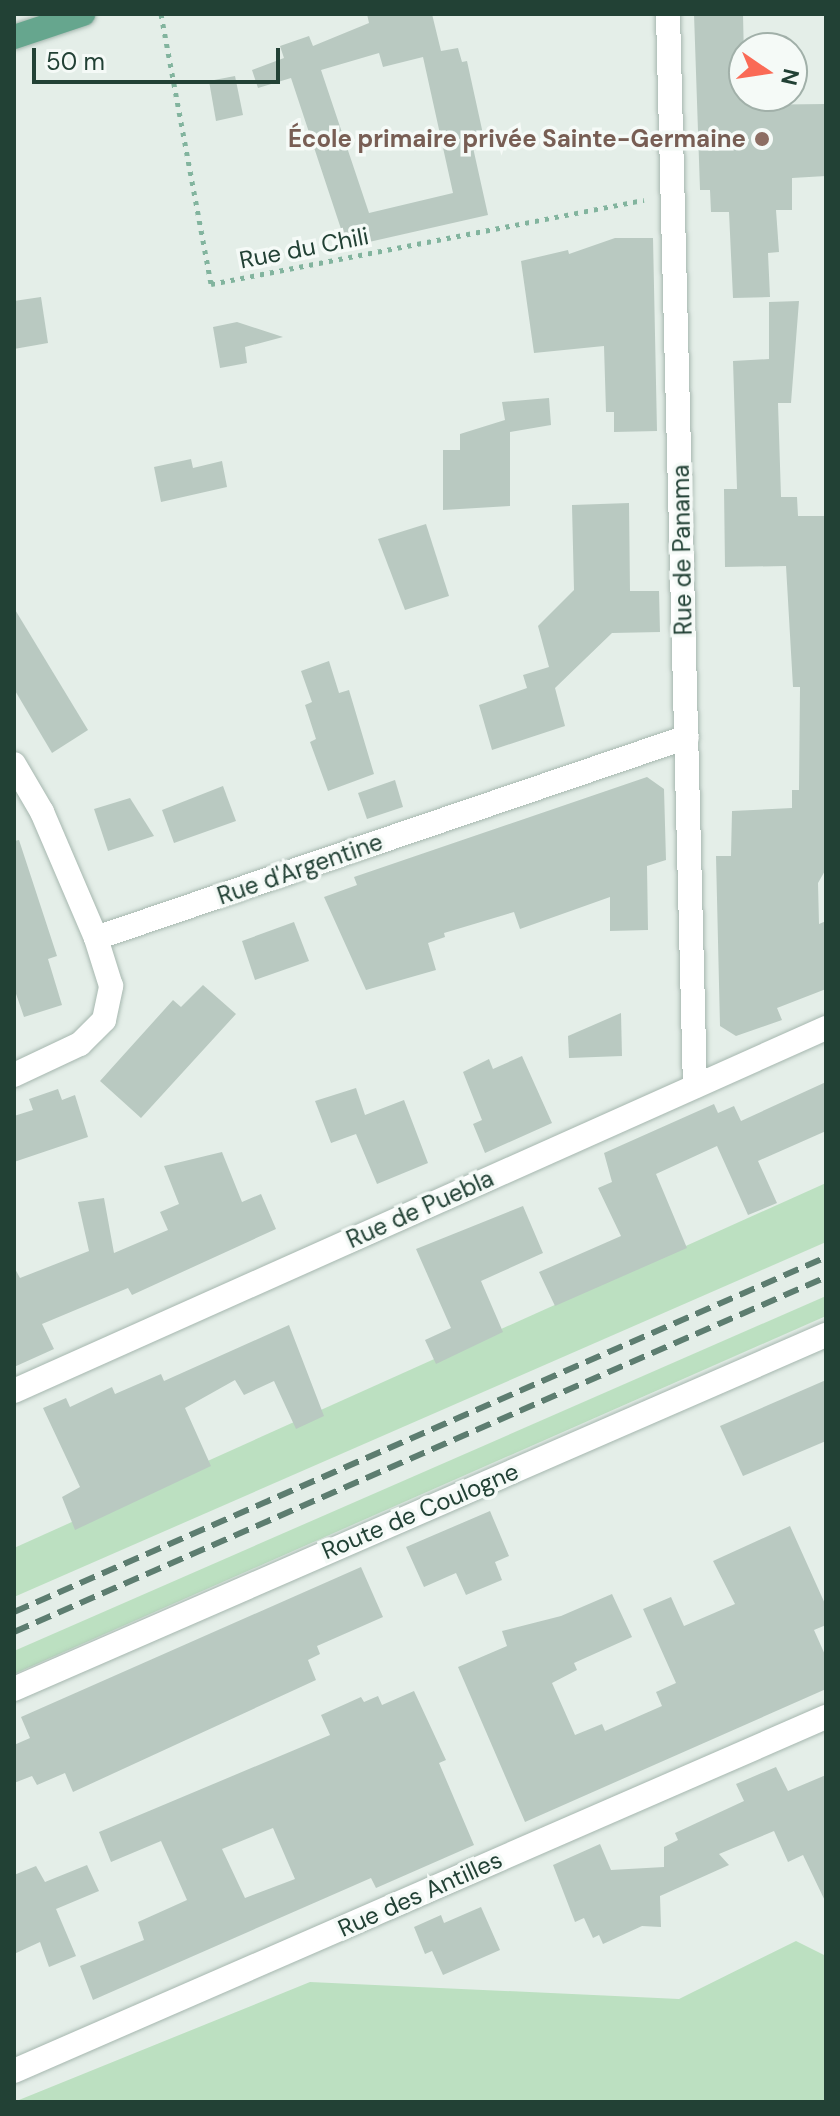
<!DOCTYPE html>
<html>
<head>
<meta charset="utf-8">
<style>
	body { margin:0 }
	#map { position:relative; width:840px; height:2116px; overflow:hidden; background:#e4eee8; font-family:"DM Sans",sans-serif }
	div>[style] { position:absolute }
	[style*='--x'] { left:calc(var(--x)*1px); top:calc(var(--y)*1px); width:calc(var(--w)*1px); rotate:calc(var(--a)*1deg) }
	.green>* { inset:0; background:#bce0c1 }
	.building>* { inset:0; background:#b9c9c1 }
	.path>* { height:5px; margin-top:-2.5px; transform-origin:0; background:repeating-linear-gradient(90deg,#82b49e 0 4px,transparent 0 10px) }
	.roads { filter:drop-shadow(0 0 2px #a6b7af) drop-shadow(0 0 2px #a6b7af) }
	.minor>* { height:24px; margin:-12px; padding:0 12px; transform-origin:12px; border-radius:12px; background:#fff }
	.major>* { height:24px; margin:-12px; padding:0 12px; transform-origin:12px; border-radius:12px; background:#66a68e }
	.rail>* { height:6px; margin-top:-3px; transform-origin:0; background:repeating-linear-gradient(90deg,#5d7d70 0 16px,transparent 0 24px) }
	.dots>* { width:22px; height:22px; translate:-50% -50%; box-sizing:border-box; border:4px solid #f5faf7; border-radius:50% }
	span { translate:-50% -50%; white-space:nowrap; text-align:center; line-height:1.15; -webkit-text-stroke:7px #f5faf7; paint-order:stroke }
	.education-label { font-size:24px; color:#785e54; font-weight:700 }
	.right { translate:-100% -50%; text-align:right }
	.street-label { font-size:24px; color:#224135 }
	.frame { position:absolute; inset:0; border:16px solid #224135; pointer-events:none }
	.north { position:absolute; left:728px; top:32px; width:80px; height:80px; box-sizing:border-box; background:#f5faf7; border:2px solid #a1b0a9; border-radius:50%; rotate:103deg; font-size:22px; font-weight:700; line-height:32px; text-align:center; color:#224135 }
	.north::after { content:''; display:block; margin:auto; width:28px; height:36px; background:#fa6a56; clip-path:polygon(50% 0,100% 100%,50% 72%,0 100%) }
	.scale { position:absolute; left:32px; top:48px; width:248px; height:36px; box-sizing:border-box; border:4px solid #224135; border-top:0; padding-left:10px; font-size:24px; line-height:28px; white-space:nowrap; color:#224135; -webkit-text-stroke:6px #f5faf7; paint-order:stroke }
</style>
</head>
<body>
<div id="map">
	<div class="green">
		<div style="clip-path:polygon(826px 1183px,826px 1242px,14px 1597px,14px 1548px)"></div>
		<div style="clip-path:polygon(826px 1296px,826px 1316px,14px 1674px,14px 1651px)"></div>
		<div style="clip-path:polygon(796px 1941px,826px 1956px,826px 2102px,14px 2102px,310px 1982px,679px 1999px)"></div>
	</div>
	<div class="building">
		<div style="clip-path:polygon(evenodd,367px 14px,432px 14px,441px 51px,458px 48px,462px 62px,467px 61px,483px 134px,472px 143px,488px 215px,347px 247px,291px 78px,258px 88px,252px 70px,284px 58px,280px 46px,309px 36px,313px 46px,369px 23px,367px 14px,379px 53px,383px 67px,423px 57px,453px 193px,369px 213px,321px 70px,379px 53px)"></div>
		<div style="clip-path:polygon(694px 14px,743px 14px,745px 105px,826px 104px,826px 176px,792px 178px,792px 210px,776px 210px,779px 252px,768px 253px,770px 297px,733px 298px,729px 212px,711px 212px,710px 190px,700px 190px)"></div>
		<div style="clip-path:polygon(235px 76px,243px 115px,216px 121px,209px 81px)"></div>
		<div style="clip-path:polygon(615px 238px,653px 238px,657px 431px,614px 432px,614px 412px,606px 412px,604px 346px,534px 353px,521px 261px,568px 250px,569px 254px)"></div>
		<div style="clip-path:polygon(41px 297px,48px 343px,14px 349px,14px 301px)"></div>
		<div style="clip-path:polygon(799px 301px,791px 403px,778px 403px,781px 497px,797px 497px,798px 516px,826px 516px,826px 869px,818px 883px,819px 924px,826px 921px,826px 989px,777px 1008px,782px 1020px,736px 1036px,720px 1026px,716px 856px,731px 856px,732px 811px,792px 808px,792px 790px,799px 790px,800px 687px,793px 687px,786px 566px,725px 567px,724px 489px,737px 489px,733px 361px,769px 359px,769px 302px)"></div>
		<div style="clip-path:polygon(237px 322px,283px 337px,245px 347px,247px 363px,220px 368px,213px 327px)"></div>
		<div style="clip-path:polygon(549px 398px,551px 425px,510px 432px,510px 506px,443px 510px,443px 450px,460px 450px,460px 434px,505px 420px,502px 402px)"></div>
		<div style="clip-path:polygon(191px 459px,193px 468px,222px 461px,227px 487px,161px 502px,154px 467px)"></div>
		<div style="clip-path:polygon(629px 503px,630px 591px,659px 591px,660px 632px,612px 633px,555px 688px,565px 726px,492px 750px,479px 705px,527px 688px,523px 675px,549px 667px,538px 626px,574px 590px,572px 505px)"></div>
		<div style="clip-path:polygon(426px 524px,449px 596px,405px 610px,378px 539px)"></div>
		<div style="clip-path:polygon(14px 608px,88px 730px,52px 753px,14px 689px)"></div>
		<div style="clip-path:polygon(329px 661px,339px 693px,349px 690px,374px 774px,328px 791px,310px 742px,316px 739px,305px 705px,312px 702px,301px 671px)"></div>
		<div style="clip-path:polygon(647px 777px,664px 789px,666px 860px,647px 866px,648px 930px,610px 931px,610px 897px,520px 929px,514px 912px,444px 933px,445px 937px,428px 943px,436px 970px,366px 990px,324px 897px,357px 885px,354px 877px)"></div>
		<div style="clip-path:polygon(395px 780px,403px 807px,367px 819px,358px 793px)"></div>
		<div style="clip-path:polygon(223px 786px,236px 821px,174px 843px,162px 810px)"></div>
		<div style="clip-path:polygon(130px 798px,154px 836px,108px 851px,94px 809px)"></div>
		<div style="clip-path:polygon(19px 840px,57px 956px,48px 959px,62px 1005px,24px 1017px,14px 988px,14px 841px)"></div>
		<div style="clip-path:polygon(294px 922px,309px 961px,255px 980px,242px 941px)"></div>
		<div style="clip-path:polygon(203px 985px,236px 1014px,141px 1118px,100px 1081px,173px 1000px,181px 1007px)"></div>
		<div style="clip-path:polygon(621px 1013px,622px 1056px,569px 1058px,568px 1036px)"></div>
		<div style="clip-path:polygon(522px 1056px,552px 1123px,485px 1153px,473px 1124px,482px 1120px,463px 1072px,489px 1059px,493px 1069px)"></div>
		<div style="clip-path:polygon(826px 1082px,826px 1131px,758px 1161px,777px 1203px,748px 1215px,717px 1146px,656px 1174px,687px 1248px,555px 1306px,539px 1272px,621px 1236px,598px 1188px,612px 1182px,604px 1153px,714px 1104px,718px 1113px,734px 1106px,741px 1121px)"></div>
		<div style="clip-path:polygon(356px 1088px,365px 1115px,404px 1100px,428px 1163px,377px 1184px,356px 1134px,331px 1143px,315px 1101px)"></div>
		<div style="clip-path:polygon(58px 1089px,62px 1100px,75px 1095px,88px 1137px,14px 1162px,14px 1116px,33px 1110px,29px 1099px)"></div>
		<div style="clip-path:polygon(222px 1152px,242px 1202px,261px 1194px,276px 1229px,132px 1295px,128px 1288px,42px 1324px,54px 1349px,14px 1367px,14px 1267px,20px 1278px,89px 1251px,78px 1202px,104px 1198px,114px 1253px,168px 1230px,160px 1212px,179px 1204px,164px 1166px)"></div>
		<div style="clip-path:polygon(523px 1206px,543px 1253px,481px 1281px,503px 1332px,436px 1364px,425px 1340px,451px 1328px,416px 1249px)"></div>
		<div style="clip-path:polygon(289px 1325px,324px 1416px,296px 1429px,274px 1381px,244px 1395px,235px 1380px,185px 1408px,211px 1466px,75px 1530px,62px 1497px,80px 1487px,43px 1408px,66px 1398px,70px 1407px,112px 1387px,115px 1394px,161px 1374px,164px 1381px)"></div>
		<div style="clip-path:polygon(826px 1380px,826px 1441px,743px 1476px,720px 1426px)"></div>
		<div style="clip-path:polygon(490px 1511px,509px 1556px,495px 1562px,502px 1580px,466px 1595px,456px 1573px,424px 1587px,406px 1547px)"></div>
		<div style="clip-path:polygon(790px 1526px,826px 1606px,826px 1625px,814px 1630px,826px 1657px,826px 1689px,525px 1822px,458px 1667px,507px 1646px,502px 1631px,561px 1616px,612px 1594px,632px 1637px,574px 1663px,577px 1670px,552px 1683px,575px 1735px,602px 1724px,605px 1731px,662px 1706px,656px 1692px,676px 1683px,643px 1609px,671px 1597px,684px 1626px,735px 1604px,713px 1561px)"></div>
		<div style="clip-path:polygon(361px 1567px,383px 1617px,317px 1646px,320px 1654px,308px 1660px,316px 1680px,73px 1792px,65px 1773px,37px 1785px,32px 1776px,14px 1783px,14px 1745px,30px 1738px,21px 1717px)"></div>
		<div style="clip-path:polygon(evenodd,414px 1691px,446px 1760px,439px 1763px,474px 1845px,376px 1888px,371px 1878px,93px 2000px,80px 1966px,144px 1940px,138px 1922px,187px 1900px,161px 1841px,111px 1862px,99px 1832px,330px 1735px,321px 1715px,361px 1697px,364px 1702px,378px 1696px,382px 1705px,414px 1691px,273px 1828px,295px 1879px,245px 1898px,222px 1849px,273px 1828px)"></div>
		<div style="clip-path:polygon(776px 1767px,788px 1791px,826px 1775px,826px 1903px,803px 1855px,788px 1862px,774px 1831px,719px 1854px,729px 1865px,660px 1896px,661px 1927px,642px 1926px,603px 1944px,599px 1935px,593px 1938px,584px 1918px,575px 1922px,553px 1865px,600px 1844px,611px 1870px,664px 1867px,664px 1847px,678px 1840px,675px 1833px,744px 1801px,736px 1784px)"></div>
		<div style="clip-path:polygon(87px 1865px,99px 1891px,56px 1909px,76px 1956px,49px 1967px,40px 1942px,14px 1954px,14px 1875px,36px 1866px,45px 1882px)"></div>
		<div style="clip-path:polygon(481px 1907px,500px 1950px,443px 1975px,432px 1951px,425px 1954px,414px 1927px,441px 1915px,444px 1923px)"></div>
	</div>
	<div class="path">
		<div style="--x:161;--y:14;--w:275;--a:79.5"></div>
		<div style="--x:211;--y:284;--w:441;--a:-11"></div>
	</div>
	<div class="roads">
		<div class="minor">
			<div style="--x:668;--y:14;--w:1072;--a:88.56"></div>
			<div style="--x:14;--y:764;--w:56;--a:59.7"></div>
			<div style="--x:42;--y:812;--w:137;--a:66.8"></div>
			<div style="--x:14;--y:1075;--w:73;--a:-25.2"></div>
			<div style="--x:80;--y:1044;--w:34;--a:-45"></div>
			<div style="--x:104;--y:1020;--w:35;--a:-78"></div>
			<div style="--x:111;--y:986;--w:50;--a:-107.4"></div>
			<div style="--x:96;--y:938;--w:624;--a:-18.78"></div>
			<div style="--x:14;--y:1391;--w:889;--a:-24.09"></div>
			<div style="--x:14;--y:1689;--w:886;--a:-23.56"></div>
			<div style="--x:14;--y:2071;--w:886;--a:-23.56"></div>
		</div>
		<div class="major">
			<div style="--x:14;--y:37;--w:73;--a:-18.4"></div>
		</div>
	</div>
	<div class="rail">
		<div style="--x:14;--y:1612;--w:886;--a:-23.61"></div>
		<div style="--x:14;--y:1632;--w:886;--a:-23.61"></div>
	</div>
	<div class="dots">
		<div style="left:762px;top:139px;background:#8d6e63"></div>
	</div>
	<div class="education-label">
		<span class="right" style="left:746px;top:139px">École primaire privée Sainte-Germaine</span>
	</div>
	<div class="street-label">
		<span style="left:304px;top:248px;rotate:-11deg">Rue du Chili</span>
		<span style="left:682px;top:550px;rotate:-91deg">Rue de Panama</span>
		<span style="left:300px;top:869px;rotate:-19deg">Rue d'Argentine</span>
		<span style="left:420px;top:1209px;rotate:-24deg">Rue de Puebla</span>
		<span style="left:420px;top:1511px;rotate:-23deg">Route de Coulogne</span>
		<span style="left:420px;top:1894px;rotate:-24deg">Rue des Antilles</span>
	</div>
	<div class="frame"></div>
	<div class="north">N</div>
	<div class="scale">50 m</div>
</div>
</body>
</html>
